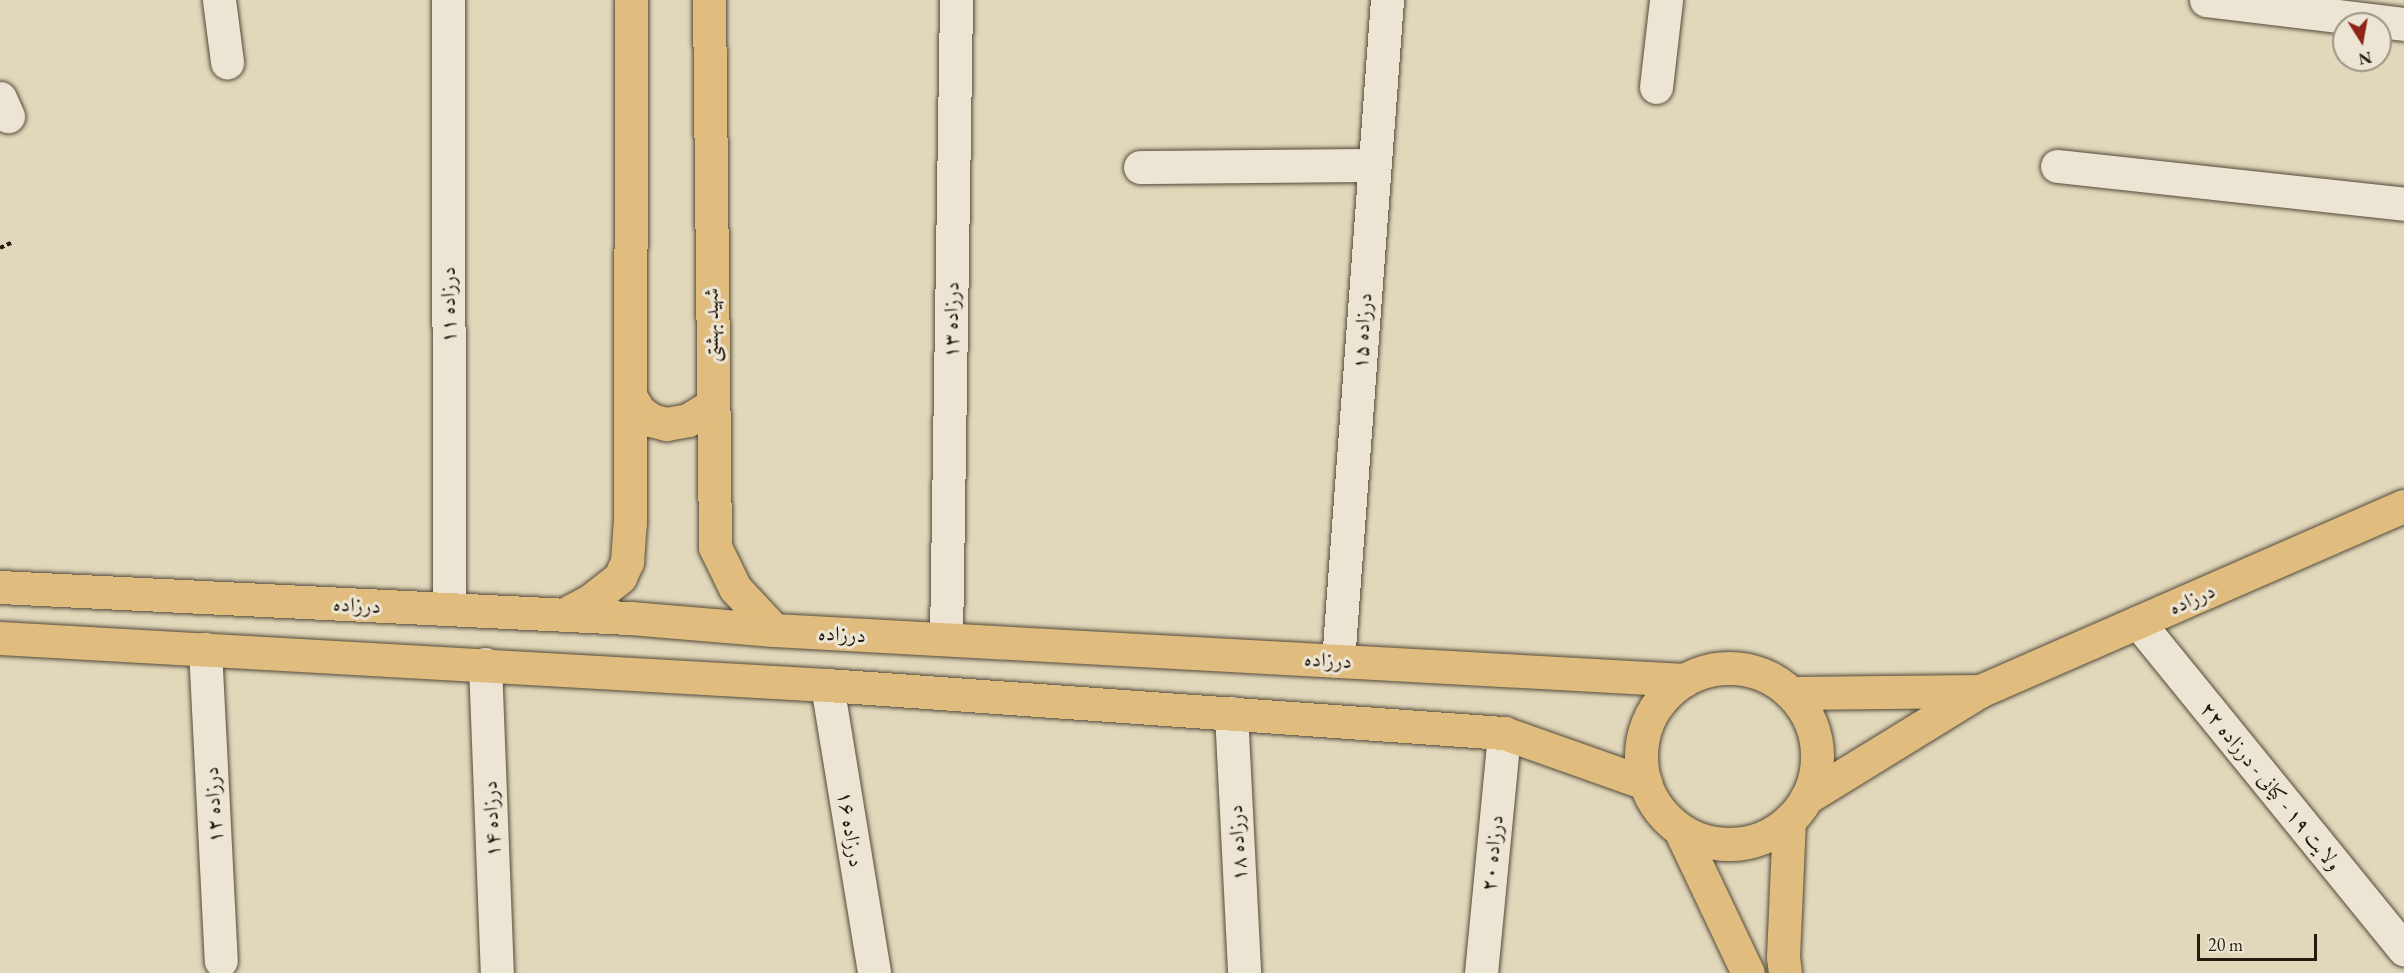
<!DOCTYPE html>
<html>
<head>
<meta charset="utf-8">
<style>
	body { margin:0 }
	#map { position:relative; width:2404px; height:973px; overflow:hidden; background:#e1d7bb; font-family:"EB Garamond",Amiri,serif }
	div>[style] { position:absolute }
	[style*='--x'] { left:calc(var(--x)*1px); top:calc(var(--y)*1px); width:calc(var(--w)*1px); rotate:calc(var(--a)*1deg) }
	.path>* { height:4px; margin-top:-2px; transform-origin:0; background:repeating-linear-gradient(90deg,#241b0e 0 4.5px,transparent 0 7.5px) }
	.roads { filter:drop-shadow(0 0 2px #534a39) drop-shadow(0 0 2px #534a39) }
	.minor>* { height:33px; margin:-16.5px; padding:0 16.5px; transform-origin:16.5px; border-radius:16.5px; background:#ece5d3 }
	.major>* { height:33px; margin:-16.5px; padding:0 16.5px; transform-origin:16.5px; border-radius:16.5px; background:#e0bc7e }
	.major>.ring { margin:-16.5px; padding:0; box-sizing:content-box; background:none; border:33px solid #e0bc7e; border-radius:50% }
	span { translate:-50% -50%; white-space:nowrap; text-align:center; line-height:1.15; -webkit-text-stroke:6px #ece5d3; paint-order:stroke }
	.street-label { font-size:21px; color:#241b0e }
	.north { position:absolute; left:2332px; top:12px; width:60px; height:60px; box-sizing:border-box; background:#ece5d3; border:2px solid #9c9484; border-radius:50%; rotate:169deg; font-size:16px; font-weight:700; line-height:24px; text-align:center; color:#241b0e }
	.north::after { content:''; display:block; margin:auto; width:21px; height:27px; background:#8f2418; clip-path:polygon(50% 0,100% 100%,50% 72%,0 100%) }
	.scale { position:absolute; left:2197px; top:934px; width:120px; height:27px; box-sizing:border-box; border:3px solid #241b0e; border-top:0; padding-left:8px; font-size:18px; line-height:21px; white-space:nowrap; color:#241b0e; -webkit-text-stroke:4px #ece5d3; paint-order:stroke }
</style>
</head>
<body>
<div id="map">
	<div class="path">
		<div style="--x:0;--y:248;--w:14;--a:-25"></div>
	</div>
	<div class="roads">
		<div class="minor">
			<div style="--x:219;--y:0;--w:63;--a:82.6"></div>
			<div style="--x:448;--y:0;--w:609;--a:89.91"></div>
			<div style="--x:2206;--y:0;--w:199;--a:6.9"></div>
			<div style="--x:1656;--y:87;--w:88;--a:-83.4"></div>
			<div style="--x:0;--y:98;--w:20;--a:66"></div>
			<div style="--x:2057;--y:166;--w:349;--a:6.2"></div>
			<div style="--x:1140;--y:167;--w:234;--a:-0.5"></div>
			<div style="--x:2138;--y:622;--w:422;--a:50.9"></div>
			<div style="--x:946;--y:639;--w:639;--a:-89.1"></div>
			<div style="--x:205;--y:649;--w:312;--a:87.1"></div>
			<div style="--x:1338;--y:661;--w:663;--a:-85.76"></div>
			<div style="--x:485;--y:664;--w:309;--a:87.8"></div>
			<div style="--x:827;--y:685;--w:292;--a:80.7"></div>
			<div style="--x:1231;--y:713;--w:260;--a:87.1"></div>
			<div style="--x:1481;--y:973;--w:241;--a:-84.5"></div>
		</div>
		<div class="major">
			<div style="--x:709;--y:0;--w:547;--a:89.37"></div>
			<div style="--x:715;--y:547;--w:46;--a:64"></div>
			<div style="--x:735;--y:588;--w:57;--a:47.1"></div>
			<div style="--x:630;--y:396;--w:17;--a:59"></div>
			<div style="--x:639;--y:411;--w:15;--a:37"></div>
			<div style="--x:651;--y:420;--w:16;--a:15"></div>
			<div style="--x:666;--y:424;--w:22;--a:-10"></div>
			<div style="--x:688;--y:420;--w:28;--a:-32"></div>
			<div style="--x:0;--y:587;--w:631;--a:2.82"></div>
			<div style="--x:630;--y:618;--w:144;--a:4.8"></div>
			<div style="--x:774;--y:630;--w:912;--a:3.14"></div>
			<div style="--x:563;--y:615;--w:32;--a:-28"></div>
			<div style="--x:591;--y:600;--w:37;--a:-38"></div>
			<div style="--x:620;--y:577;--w:17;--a:-65"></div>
			<div style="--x:627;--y:562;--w:39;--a:-86"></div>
			<div style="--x:630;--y:523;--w:523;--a:-89.89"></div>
			<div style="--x:0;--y:638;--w:828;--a:3.25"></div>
			<div style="--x:827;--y:685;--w:679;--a:4.06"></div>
			<div style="--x:1504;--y:733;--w:150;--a:19.5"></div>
			<div class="ring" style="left:1641px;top:668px;width:143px;height:143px"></div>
			<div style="--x:1980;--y:691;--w:463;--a:-23.6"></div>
			<div style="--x:1791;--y:693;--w:189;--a:-0.6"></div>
			<div style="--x:1980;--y:691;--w:204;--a:148.4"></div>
			<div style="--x:1680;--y:830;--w:158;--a:64.6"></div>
			<div style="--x:1785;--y:973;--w:16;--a:-97"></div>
			<div style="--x:1783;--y:957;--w:136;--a:-87.5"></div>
		</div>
	</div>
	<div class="street-label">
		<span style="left:448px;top:305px;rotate:-90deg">درزاده ۱۱</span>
		<span style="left:951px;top:320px;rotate:-89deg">درزاده ۱۳</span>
		<span style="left:711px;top:325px;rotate:-90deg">شهید بهشتی</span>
		<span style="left:1362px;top:331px;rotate:-86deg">درزاده ۱۵</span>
		<span style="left:2192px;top:599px;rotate:-24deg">درزاده</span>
		<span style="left:357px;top:605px;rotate:3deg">درزاده</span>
		<span style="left:842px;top:634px;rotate:3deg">درزاده</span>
		<span style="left:1328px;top:660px;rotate:3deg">درزاده</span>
		<span style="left:2271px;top:786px;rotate:51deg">ولایت ۱۹ - کیانی - درزاده ۲۲</span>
		<span style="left:213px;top:805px;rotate:-93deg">درزاده ۱۲</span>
		<span style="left:491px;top:819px;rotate:-92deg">درزاده ۱۴</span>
		<span style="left:851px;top:829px;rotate:81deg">درزاده ۱۶</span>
		<span style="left:1237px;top:843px;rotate:-93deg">درزاده ۱۸</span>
		<span style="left:1492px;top:853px;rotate:-84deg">درزاده ۲۰</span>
	</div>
	<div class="north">N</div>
	<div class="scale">20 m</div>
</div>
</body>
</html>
